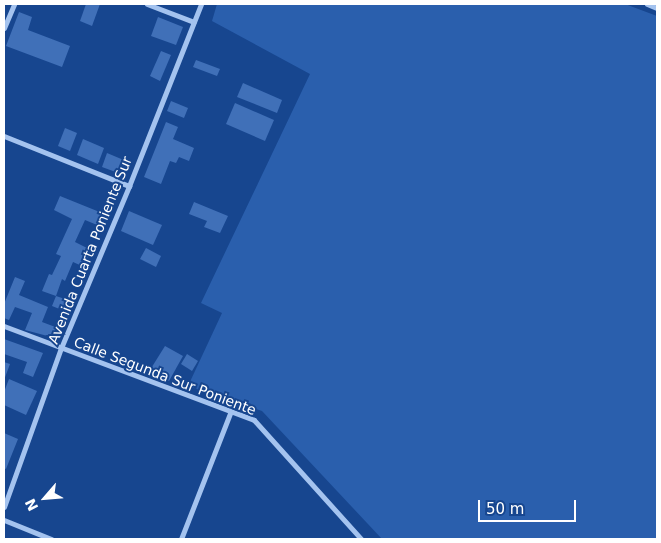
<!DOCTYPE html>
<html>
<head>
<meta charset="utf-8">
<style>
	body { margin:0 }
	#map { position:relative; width:661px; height:543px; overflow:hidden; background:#17468f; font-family:"DejaVu Sans",sans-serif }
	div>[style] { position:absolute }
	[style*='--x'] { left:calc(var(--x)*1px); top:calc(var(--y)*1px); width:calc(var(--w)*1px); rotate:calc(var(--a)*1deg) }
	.green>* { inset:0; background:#2a5fad }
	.building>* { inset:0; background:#4070b8 }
	.minor>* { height:5px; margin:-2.5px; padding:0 2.5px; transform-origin:2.5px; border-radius:2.5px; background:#a4c3ef }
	span { translate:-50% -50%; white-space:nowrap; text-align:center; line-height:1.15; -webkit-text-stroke:4px #17468f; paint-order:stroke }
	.street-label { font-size:14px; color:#fff }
	.frame { position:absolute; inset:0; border:5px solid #fff; pointer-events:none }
	.north { position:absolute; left:20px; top:473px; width:50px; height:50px; -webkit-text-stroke:4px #17468f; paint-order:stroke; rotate:243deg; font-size:14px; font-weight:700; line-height:20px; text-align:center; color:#fff }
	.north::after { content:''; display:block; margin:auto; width:18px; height:22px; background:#fff; clip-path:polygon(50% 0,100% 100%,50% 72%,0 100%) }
	.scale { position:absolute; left:478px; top:500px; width:98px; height:22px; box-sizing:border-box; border:2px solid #fff; border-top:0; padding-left:6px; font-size:15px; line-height:18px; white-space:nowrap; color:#fff; -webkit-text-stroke:4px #17468f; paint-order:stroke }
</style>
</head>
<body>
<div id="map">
	<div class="green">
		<div style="clip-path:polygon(217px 4px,625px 4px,657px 16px,657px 539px,382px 539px,262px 411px,188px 386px,222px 313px,201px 303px,310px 74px,212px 21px)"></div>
	</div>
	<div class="building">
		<div style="clip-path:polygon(86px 4px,100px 4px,92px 26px,80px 21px)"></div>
		<div style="clip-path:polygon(19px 12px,32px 17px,28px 30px,70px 46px,62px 67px,6px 46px)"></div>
		<div style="clip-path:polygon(158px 17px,183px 27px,176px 45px,151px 36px)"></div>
		<div style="clip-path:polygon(161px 51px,171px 55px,160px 81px,150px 76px)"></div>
		<div style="clip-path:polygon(196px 60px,220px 69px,217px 76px,193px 67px)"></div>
		<div style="clip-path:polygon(243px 83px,282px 100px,277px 113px,237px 97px)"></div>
		<div style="clip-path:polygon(171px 101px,188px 108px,184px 118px,167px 111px)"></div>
		<div style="clip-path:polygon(235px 103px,274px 120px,265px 141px,226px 124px)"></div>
		<div style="clip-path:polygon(166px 122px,178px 127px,173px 139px,194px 148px,189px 161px,179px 157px,176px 163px,170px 161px,161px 184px,144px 177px)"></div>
		<div style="clip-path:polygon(65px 128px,77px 133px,70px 151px,58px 146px)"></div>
		<div style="clip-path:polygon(83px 139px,104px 148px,98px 164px,77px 155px)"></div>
		<div style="clip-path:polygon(107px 153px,126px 161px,121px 174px,102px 167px)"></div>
		<div style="clip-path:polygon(60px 196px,107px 215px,102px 227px,85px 220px,75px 242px,91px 250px,84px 267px,73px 262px,65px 281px,62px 279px,56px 296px,42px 291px,49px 274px,52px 275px,61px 256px,56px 254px,72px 219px,54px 210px)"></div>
		<div style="clip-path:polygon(194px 202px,228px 216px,220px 233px,204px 227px,207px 221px,189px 214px)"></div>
		<div style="clip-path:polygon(129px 211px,162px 225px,153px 245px,121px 231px)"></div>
		<div style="clip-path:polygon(146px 248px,161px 256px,156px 267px,140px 259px)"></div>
		<div style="clip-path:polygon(15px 277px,25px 281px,19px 295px,48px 307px,42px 322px,58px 328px,55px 338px,25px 330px,32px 313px,15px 307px,9px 320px,4px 318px,4px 304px)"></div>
		<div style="clip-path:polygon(56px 296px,71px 301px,67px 312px,52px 306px)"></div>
		<div style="clip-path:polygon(4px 339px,43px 353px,33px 377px,23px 373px,27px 362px,4px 354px)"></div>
		<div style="clip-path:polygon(165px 346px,183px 356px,169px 381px,150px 370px)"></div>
		<div style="clip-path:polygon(187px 354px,198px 361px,192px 371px,181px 364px)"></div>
		<div style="clip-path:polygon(4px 362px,10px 364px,4px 380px)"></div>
		<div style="clip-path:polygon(9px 379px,37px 391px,26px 415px,4px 405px,4px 392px)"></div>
		<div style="clip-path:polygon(4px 433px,18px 439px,6px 469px,4px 468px)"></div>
	</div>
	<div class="minor">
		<div style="--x:147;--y:4;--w:50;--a:21"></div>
		<div style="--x:647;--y:4;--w:11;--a:22"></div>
		<div style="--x:4;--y:28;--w:26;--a:-67"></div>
		<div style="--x:4;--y:136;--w:135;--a:21.8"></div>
		<div style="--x:4;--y:326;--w:267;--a:20.6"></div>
		<div style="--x:254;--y:420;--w:160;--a:48"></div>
		<div style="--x:4;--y:507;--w:169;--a:-70.3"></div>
		<div style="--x:61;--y:348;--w:176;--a:-67.2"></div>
		<div style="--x:129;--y:186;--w:196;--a:-68.4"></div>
		<div style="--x:4;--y:520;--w:51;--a:22"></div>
		<div style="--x:181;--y:539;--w:135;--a:-68.7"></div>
	</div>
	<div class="street-label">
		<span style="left:90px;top:250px;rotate:-68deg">Avenida Cuarta Poniente Sur</span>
		<span style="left:165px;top:376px;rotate:21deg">Calle Segunda Sur Poniente</span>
	</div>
	<div class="frame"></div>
	<div class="north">N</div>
	<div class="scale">50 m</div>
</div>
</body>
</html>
